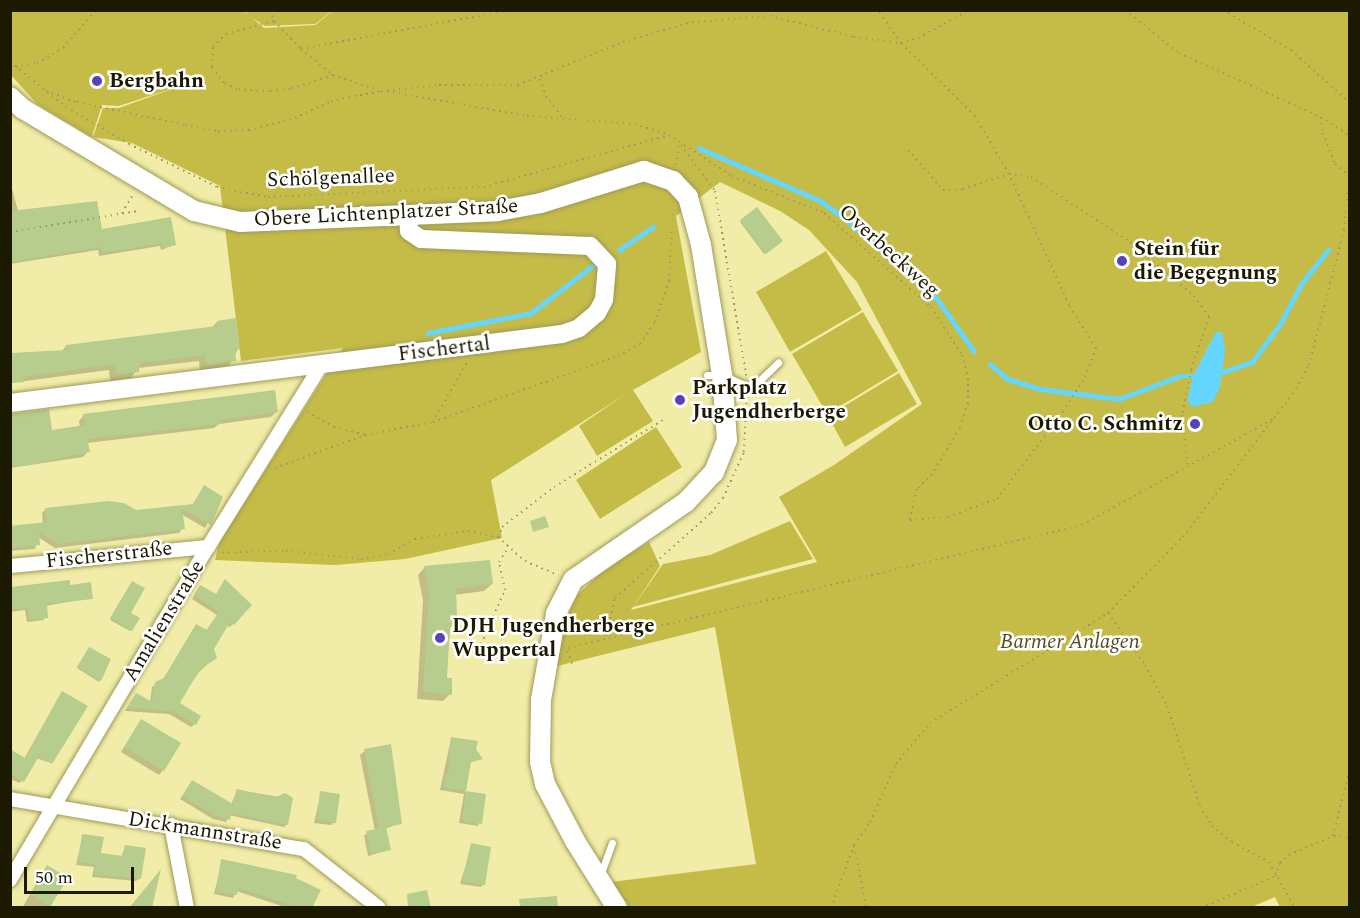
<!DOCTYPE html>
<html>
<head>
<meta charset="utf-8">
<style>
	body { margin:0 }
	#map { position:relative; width:1360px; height:918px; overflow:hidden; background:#f1eda8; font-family:Spectral,serif }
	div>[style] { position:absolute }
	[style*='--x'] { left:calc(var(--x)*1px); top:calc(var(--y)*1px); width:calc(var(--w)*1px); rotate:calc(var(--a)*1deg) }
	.green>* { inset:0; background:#c5bc48 }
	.water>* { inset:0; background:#65d6ff }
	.shadow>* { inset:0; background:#0003 }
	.stream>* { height:4.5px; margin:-2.25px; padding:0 2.25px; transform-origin:2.25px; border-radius:2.25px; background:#65d6ff }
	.building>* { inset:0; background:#b6cd8e }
	.path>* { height:2px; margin-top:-1px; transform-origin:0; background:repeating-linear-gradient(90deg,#9c9965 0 1.5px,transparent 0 6px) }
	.roads { filter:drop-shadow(0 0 2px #9e9a57) drop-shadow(0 0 2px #9e9a57) }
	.service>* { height:7px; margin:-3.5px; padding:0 3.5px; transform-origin:3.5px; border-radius:3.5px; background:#fff }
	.minor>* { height:14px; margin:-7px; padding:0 7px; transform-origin:7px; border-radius:7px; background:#fff }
	.tertiary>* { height:18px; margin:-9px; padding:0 9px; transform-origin:9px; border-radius:9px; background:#fff }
	.secondary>* { height:20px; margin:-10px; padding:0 10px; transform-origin:10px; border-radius:10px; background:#fff }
	.dots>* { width:16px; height:16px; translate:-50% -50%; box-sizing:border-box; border:3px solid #fff; border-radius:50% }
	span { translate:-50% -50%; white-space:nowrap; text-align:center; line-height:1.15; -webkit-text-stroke:5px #fff; paint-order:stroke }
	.poi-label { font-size:21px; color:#1b1900; font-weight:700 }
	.left { translate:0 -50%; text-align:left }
	.right { translate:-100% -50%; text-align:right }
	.street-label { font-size:21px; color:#1b1900 }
	.park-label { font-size:21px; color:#524e1c; font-style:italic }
	.frame { position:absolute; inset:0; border:12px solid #1b1900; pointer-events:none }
	.scale { position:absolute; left:24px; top:867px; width:110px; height:27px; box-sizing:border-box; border:3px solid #1b1900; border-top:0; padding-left:8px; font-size:18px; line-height:21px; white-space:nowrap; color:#1b1900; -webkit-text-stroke:4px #fff; paint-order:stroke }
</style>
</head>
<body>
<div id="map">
	<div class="green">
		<div style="clip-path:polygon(245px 10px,246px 14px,247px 10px,332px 11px,315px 24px,265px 26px,251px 17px,264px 28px,315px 25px,334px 10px,1349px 11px,1349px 907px,1280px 907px,1275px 897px,1249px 908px,629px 907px,611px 882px,756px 864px,715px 627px,553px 667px,564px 622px,577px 595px,604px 570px,649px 542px,660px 566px,631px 610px,817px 562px,779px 497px,834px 465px,922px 404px,857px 282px,809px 230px,780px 211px,720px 182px,676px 216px,701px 352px,633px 390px,653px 421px,597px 456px,579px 426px,626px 394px,491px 480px,502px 538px,405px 559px,335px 565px,215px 560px,219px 543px,343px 348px,241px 361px,220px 186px,132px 143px,93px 137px,103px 108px,119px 108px,183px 85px,119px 106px,102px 105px,92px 137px,37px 104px,11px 75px,10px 11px)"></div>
		<div style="clip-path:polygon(826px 251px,862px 310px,790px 352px,756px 292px)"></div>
		<div style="clip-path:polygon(863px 312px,898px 371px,827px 414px,792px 354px)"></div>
		<div style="clip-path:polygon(899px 373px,917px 404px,845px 447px,828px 416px)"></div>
		<div style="clip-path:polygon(656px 427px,682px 467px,600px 519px,576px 480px)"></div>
		<div style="clip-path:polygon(790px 521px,813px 559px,633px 607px,663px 564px,710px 555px)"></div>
	</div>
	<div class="water">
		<div style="clip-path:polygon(1216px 332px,1222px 332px,1225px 351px,1220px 387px,1213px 402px,1193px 407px,1187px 401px,1193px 376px)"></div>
	</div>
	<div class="shadow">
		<div style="clip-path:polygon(10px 181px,18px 211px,174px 245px,161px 250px,160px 246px,99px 256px,98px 250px,10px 264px)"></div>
		<div style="clip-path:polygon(757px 209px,781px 241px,764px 254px,740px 222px)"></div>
		<div style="clip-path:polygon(217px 322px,238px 349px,228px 367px,200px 371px,199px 361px,138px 368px,131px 378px,110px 381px,109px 370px,10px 383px,10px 354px,61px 352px,66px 346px,211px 328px)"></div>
		<div style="clip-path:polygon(276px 412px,271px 417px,219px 424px,214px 428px,87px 443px,88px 451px,83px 457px,10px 468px,10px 416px,51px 432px,80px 428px,79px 421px,84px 415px)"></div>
		<div style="clip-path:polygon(204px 487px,221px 497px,205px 528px,181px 514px,183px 528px,179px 533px,55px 548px,38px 537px,35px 549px,10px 551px,10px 527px,43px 524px,42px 513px,46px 509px,135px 512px,192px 505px)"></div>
		<div style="clip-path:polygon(425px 567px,492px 584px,484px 591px,454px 595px,445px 679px,450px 694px,443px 701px,417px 699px,423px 600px,418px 575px)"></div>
		<div style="clip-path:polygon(131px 584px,131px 630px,130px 631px,110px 620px)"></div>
		<div style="clip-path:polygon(69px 586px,91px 598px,45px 606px,44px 620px,27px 622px,25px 610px,10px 612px,10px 589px)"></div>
		<div style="clip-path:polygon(197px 590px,250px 605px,230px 627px,226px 625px,212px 649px,211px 661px,199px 672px,178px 703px,195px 724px,191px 727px,169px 714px,125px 711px,133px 698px,150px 703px,152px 687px,162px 681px,193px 630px,206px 631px,217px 615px,192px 599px)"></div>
		<div style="clip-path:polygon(88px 650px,109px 660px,99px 682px,77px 668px)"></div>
		<div style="clip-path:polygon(60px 695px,51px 763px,36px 758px,20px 783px,10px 779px,10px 756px,24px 759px)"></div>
		<div style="clip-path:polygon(141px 721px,163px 770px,159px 775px,121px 752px)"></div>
		<div style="clip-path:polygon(451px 739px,475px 750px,481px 759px,469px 763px,465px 792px,485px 795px,478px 826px,459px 823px,464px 794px,440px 790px)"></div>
		<div style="clip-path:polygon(365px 751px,400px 823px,385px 829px,389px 850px,368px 856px,364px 835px,375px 831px,360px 755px)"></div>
		<div style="clip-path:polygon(192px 782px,231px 805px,237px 790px,292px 799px,287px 824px,284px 827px,229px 815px,226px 822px,213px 819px,180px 799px)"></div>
		<div style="clip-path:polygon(321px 793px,334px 822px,331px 825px,314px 823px)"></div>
		<div style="clip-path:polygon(83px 835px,99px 854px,121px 858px,125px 846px,140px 878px,136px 881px,92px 877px,94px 867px,76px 865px)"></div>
		<div style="clip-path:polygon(472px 845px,484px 884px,481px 887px,460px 884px)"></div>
		<div style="clip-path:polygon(222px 861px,294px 879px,311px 908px,288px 908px,236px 891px,233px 898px,214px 894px)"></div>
		<div style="clip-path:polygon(44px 870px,66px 878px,49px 908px,22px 908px)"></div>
	</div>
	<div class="stream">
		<div style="--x:699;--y:148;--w:133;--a:23.5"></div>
		<div style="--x:821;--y:201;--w:40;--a:37"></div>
		<div style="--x:853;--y:225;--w:113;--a:41.4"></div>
		<div style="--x:938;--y:300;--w:62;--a:54.8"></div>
		<div style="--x:619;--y:250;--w:41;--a:-34.1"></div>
		<div style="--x:428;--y:333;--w:105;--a:-11"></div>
		<div style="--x:531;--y:313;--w:77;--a:-37.6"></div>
		<div style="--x:990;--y:364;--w:23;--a:40"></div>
		<div style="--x:1008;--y:379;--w:34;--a:17"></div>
		<div style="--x:1040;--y:389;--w:80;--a:7.2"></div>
		<div style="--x:1119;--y:399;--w:65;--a:-20.7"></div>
		<div style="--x:1180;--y:376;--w:13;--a:0"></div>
		<div style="--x:1223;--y:372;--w:31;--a:-19"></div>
		<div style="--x:1252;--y:362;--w:47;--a:-53.6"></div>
		<div style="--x:1280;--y:324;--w:47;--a:-61.8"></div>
		<div style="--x:1302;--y:283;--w:42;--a:-51.8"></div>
	</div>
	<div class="building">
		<div style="clip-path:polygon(97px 201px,102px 229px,171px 217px,176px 245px,164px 248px,163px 243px,102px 253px,101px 247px,10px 262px,10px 211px)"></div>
		<div style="clip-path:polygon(757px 207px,783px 241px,766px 254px,740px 220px)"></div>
		<div style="clip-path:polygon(236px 318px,240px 349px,235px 350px,236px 361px,207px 365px,205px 355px,140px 363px,139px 372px,116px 375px,115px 364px,23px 377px,24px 382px,10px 383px,10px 353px,67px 350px,66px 345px,217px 326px,217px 321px)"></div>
		<div style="clip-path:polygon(275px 390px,278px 412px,221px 420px,221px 424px,87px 439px,90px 452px,17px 467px,10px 464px,10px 414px,49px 409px,52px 430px,85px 425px,83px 414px)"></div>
		<div style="clip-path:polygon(204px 485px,223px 497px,211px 525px,182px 509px,185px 529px,59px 544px,39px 532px,40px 545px,10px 548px,10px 526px,47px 522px,45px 508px,108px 501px,124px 503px,136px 510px,193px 504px)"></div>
		<div style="clip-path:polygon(545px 516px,549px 527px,533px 532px,530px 521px)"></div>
		<div style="clip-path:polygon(490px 560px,493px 584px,456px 589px,457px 616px,455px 627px,450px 626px,447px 678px,452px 678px,452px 695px,423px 692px,429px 592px,424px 566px)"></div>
		<div style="clip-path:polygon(225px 579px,252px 605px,234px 625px,230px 622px,214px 649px,217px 658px,199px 670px,180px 703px,201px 716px,196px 725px,173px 711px,127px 708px,136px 693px,152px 702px,155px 682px,164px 678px,196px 624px,207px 630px,219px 612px,194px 595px,200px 585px,216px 594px)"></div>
		<div style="clip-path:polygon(70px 580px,70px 585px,91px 582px,93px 599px,47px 604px,48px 618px,29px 620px,28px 608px,10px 610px,10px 587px)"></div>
		<div style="clip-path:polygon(132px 581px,145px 588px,131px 613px,140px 618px,132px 631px,110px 618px)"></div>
		<div style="clip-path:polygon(89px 647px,111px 659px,101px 681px,77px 667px)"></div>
		<div style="clip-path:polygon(62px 691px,88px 706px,52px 764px,39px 756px,24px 782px,10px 774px,10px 749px,25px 758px)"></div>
		<div style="clip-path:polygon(141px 719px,181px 743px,164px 771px,124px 747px)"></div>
		<div style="clip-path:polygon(451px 737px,478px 741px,476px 749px,483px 759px,471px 762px,466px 791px,486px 794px,482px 824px,462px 821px,466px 791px,443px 787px,445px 774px,448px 775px)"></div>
		<div style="clip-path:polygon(391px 744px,402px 824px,379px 828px,364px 749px)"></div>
		<div style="clip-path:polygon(192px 780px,233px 804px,237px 789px,274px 798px,285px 793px,293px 798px,288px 825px,231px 813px,230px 820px,216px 816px,182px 796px)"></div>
		<div style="clip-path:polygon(320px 791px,340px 794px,336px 823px,317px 820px)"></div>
		<div style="clip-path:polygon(386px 827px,391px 850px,371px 854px,366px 831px)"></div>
		<div style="clip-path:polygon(82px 834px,104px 837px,101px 853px,123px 856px,125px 845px,146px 848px,141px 879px,94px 875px,96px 865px,78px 862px)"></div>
		<div style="clip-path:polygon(471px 843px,491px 847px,485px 885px,462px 881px)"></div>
		<div style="clip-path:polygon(221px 859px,297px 875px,296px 878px,321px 890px,312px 908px,300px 908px,238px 888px,237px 895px,216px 892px)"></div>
		<div style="clip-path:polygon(47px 865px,68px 878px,50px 907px,30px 895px)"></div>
		<div style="clip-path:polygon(161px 869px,152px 908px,129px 908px)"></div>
		<div style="clip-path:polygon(427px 890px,431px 908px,408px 908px,407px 894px)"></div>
		<div style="clip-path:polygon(557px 896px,558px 908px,520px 908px,519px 899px)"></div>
	</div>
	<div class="path">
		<div style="--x:270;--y:10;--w:12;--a:70"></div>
		<div style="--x:274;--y:21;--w:39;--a:46"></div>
		<div style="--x:301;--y:49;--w:41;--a:39.1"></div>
		<div style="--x:333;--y:75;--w:45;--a:162"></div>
		<div style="--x:290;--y:89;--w:20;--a:174"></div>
		<div style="--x:270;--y:91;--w:33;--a:-177"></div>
		<div style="--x:237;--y:89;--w:14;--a:-155"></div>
		<div style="--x:224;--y:83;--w:20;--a:-127"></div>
		<div style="--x:212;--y:67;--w:20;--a:-87"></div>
		<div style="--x:213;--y:47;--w:18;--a:-45"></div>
		<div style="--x:226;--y:34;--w:50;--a:-15.2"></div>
		<div style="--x:1125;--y:10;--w:69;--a:38.5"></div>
		<div style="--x:1179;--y:53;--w:156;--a:24.3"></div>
		<div style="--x:1321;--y:117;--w:35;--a:33"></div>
		<div style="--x:1223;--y:10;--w:79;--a:30.5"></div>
		<div style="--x:1291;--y:50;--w:79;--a:41.9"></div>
		<div style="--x:301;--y:49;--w:213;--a:-10.6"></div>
		<div style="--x:10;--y:62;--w:72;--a:38.8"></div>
		<div style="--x:66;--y:107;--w:73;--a:30.4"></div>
		<div style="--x:129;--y:144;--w:98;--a:26"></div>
		<div style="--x:217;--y:187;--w:52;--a:11.1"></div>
		<div style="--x:268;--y:197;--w:216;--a:-2.7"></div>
		<div style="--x:484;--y:187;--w:192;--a:-15.7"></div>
		<div style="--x:669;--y:135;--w:75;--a:33.1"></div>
		<div style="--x:732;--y:176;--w:99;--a:21.9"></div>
		<div style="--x:824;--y:213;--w:142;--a:41.3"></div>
		<div style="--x:931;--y:307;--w:57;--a:57.1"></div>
		<div style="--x:962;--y:355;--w:24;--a:75"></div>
		<div style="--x:968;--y:378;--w:25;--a:90"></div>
		<div style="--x:968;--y:403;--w:26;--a:108"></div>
		<div style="--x:960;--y:428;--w:54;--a:121.3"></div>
		<div style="--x:932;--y:474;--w:21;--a:135"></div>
		<div style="--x:917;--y:489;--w:32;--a:103"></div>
		<div style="--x:910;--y:520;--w:38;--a:-5"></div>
		<div style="--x:948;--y:517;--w:52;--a:-20.2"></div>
		<div style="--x:997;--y:499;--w:109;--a:-52.8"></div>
		<div style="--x:1063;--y:412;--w:41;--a:-57.8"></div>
		<div style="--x:1085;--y:377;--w:31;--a:-69"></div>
		<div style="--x:1096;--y:348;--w:51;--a:-122.1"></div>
		<div style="--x:1069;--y:305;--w:144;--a:-114.6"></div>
		<div style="--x:1009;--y:174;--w:67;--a:-120.4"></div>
		<div style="--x:975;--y:116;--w:104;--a:-135.4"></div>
		<div style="--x:901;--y:43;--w:40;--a:-124.9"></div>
		<div style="--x:10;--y:68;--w:27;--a:-10"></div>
		<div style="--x:37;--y:63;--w:30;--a:-30"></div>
		<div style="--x:63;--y:48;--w:50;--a:-49"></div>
		<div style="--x:333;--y:75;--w:47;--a:18.4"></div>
		<div style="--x:540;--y:79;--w:18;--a:71"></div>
		<div style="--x:546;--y:96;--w:26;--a:53"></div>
		<div style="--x:46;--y:91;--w:33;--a:20"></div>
		<div style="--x:77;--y:102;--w:110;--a:12"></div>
		<div style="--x:185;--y:125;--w:34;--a:10"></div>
		<div style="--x:218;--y:131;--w:31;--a:-2"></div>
		<div style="--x:249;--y:130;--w:48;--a:-14.6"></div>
		<div style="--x:295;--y:118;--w:40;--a:-25"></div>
		<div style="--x:331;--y:101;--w:51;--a:-11.3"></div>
		<div style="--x:381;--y:91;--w:58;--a:-5.9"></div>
		<div style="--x:439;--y:85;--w:79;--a:0"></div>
		<div style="--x:518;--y:85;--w:113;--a:-22.3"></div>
		<div style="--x:623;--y:42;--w:72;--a:-16.2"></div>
		<div style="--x:692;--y:22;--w:78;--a:-4.4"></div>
		<div style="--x:770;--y:16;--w:87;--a:14"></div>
		<div style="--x:854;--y:37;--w:47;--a:7.3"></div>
		<div style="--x:901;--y:43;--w:18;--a:-16"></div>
		<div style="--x:918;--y:38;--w:58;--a:-28.8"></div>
		<div style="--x:387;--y:91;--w:142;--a:10.1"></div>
		<div style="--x:527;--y:116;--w:108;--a:4.2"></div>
		<div style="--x:635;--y:124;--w:35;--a:18"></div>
		<div style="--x:1321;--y:117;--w:16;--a:83"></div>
		<div style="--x:1323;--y:133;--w:33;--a:69"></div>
		<div style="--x:1335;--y:164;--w:16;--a:38"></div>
		<div style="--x:681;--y:145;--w:57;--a:53.5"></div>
		<div style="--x:715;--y:191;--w:187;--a:80.4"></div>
		<div style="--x:908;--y:150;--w:53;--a:48.8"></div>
		<div style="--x:943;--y:190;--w:20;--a:-3"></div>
		<div style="--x:963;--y:189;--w:48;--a:-18.1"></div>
		<div style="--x:1009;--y:174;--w:22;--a:8"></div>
		<div style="--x:1031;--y:177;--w:118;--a:33.3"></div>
		<div style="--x:1130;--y:242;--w:84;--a:40.2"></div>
		<div style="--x:1194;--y:296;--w:26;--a:54"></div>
		<div style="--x:1209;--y:317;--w:56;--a:108.8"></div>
		<div style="--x:1191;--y:370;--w:46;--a:101.3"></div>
		<div style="--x:1182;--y:415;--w:53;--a:83.5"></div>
		<div style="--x:676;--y:165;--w:21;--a:-82"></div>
		<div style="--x:122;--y:213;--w:21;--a:-59"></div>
		<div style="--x:10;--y:232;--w:130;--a:-9.3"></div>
		<div style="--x:307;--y:412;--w:31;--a:29"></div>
		<div style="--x:334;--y:427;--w:32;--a:14"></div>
		<div style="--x:433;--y:422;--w:69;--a:-60.5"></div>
		<div style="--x:275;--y:468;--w:96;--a:-20.1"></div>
		<div style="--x:365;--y:435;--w:69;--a:-10.8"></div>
		<div style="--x:433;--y:422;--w:196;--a:-19.6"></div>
		<div style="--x:618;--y:356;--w:25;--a:-29"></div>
		<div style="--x:640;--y:344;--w:27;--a:-56"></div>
		<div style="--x:655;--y:322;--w:43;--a:-71.1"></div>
		<div style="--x:669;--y:281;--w:72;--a:-86.8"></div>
		<div style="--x:498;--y:537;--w:11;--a:-68"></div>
		<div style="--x:502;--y:527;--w:66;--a:-37.6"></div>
		<div style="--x:554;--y:487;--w:132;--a:-31.6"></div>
		<div style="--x:222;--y:552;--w:64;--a:-0.9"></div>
		<div style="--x:286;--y:551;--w:75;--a:6.1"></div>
		<div style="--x:361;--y:559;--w:27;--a:-10"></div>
		<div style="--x:388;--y:554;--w:31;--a:-29"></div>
		<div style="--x:415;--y:539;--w:54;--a:-8.6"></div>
		<div style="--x:468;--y:531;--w:31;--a:11"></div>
		<div style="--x:498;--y:537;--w:36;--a:42"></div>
		<div style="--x:525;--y:561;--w:36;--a:23"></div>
		<div style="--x:1108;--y:613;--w:64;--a:54.6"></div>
		<div style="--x:1145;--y:665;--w:47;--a:61.8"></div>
		<div style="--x:1167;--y:706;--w:105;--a:71.7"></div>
		<div style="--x:1200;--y:806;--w:23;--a:59"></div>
		<div style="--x:1212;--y:826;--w:26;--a:39"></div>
		<div style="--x:1232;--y:842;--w:42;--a:28.4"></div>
		<div style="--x:1269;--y:862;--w:53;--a:60.5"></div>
		<div style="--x:606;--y:636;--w:39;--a:-77"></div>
		<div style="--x:615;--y:598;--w:128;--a:-41.5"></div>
		<div style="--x:711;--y:513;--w:19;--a:-51"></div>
		<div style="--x:723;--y:498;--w:51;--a:-65.5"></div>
		<div style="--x:744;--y:452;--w:57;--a:-87"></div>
		<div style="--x:481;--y:644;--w:59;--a:-66"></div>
		<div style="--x:505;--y:590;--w:29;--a:-102"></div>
		<div style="--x:499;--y:562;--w:17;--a:-57"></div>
		<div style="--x:568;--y:648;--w:529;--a:-13.46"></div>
		<div style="--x:1082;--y:525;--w:218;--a:-29"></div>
		<div style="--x:567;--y:651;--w:15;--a:67"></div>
		<div style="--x:1334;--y:836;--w:16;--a:7"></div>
		<div style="--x:854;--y:846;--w:63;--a:78.2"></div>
		<div style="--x:831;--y:908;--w:67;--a:-69.9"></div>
		<div style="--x:854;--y:845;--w:28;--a:-55"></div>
		<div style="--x:870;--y:822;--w:64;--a:-65.9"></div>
		<div style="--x:896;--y:764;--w:53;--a:-50.3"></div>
		<div style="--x:930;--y:723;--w:209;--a:-31.7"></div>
		<div style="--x:1108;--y:613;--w:107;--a:-45.4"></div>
		<div style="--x:1183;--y:537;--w:186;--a:-52.6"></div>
		<div style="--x:1296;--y:389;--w:27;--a:-62"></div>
		<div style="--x:1309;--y:365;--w:139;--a:-75.5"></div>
		<div style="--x:1344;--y:230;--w:59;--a:-84.2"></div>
		<div style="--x:1201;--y:908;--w:82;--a:-23.1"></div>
		<div style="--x:1276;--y:876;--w:14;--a:-73"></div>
		<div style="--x:1280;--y:863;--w:12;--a:-42"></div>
		<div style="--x:1289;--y:855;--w:48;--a:-23.4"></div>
		<div style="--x:1333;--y:836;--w:70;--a:-76"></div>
	</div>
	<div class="roads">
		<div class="service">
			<div style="--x:707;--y:375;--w:15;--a:0"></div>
			<div style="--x:722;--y:375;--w:27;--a:24"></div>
			<div style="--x:747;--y:386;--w:12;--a:-20"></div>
			<div style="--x:758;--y:382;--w:28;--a:-44"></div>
			<div style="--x:601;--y:873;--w:32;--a:-70"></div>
		</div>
		<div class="minor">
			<div style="--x:10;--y:566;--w:199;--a:-5.5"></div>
			<div style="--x:10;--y:799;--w:298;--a:9.7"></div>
			<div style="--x:304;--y:849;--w:95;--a:38.2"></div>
			<div style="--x:171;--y:825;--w:85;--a:79.1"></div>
			<div style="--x:10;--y:880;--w:387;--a:-59.3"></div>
			<div style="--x:208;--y:547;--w:216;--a:-58.1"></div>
		</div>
		<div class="tertiary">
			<div style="--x:10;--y:403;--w:556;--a:-7.13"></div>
			<div style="--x:562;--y:334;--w:18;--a:-19"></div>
			<div style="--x:579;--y:328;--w:23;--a:-40"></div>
			<div style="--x:597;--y:313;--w:15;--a:-62"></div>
			<div style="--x:604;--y:300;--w:36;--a:-85"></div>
			<div style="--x:607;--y:264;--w:25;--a:-133"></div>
			<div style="--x:590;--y:246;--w:169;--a:-177.6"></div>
			<div style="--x:421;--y:239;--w:14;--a:-146"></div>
			<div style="--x:409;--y:231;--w:15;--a:-94"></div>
		</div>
		<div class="secondary">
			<div style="--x:10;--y:97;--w:18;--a:43"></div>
			<div style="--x:23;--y:109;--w:199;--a:30.8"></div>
			<div style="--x:194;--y:211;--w:47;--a:13.4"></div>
			<div style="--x:240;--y:222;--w:258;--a:-2.4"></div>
			<div style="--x:498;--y:211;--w:44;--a:-10.5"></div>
			<div style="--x:541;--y:203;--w:108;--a:-17.3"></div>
			<div style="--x:644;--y:171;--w:31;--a:19"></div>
			<div style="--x:673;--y:181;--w:22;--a:47"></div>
			<div style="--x:688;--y:197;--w:50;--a:74.8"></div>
			<div style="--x:701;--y:245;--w:132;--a:80.8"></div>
			<div style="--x:722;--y:375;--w:65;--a:85.6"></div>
			<div style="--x:727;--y:440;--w:35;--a:112"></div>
			<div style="--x:714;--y:472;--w:41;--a:133"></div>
			<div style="--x:686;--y:502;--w:137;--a:145.4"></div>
			<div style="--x:573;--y:580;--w:38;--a:117"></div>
			<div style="--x:556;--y:614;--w:87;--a:99.9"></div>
			<div style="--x:541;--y:700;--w:62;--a:90.9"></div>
			<div style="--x:540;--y:762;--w:23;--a:77"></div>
			<div style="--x:545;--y:784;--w:64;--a:62.2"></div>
			<div style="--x:575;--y:841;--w:79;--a:57.9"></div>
		</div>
	</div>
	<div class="dots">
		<div style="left:97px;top:81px;background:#5742ba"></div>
		<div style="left:1122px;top:261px;background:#5742ba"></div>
		<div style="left:680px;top:400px;background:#5742ba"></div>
		<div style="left:1195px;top:424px;background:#5742ba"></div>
		<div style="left:440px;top:638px;background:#5742ba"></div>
	</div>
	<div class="poi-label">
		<span class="left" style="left:109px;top:81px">Bergbahn</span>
		<span class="left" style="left:1134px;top:261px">Stein für<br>die Begegnung</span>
		<span class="left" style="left:692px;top:400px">Parkplatz<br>Jugendherberge</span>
		<span class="right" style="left:1183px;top:424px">Otto C. Schmitz</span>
		<span class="left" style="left:452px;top:638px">DJH Jugendherberge<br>Wuppertal</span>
	</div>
	<div class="street-label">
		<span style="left:331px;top:178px;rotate:-2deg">Schölgenallee</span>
		<span style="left:386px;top:213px;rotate:-3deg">Obere Lichtenplatzer Straße</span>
		<span style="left:889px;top:251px;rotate:42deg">Overbeckweg</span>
		<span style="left:444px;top:349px;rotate:-7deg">Fischertal</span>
		<span style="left:109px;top:555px;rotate:-6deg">Fischerstraße</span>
		<span style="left:164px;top:621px;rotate:-59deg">Amalienstraße</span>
		<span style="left:205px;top:831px;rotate:9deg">Dickmannstraße</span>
	</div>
	<div class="park-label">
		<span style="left:1070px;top:642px">Barmer Anlagen</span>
	</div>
	<div class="frame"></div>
	<div class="scale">50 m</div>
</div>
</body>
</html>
